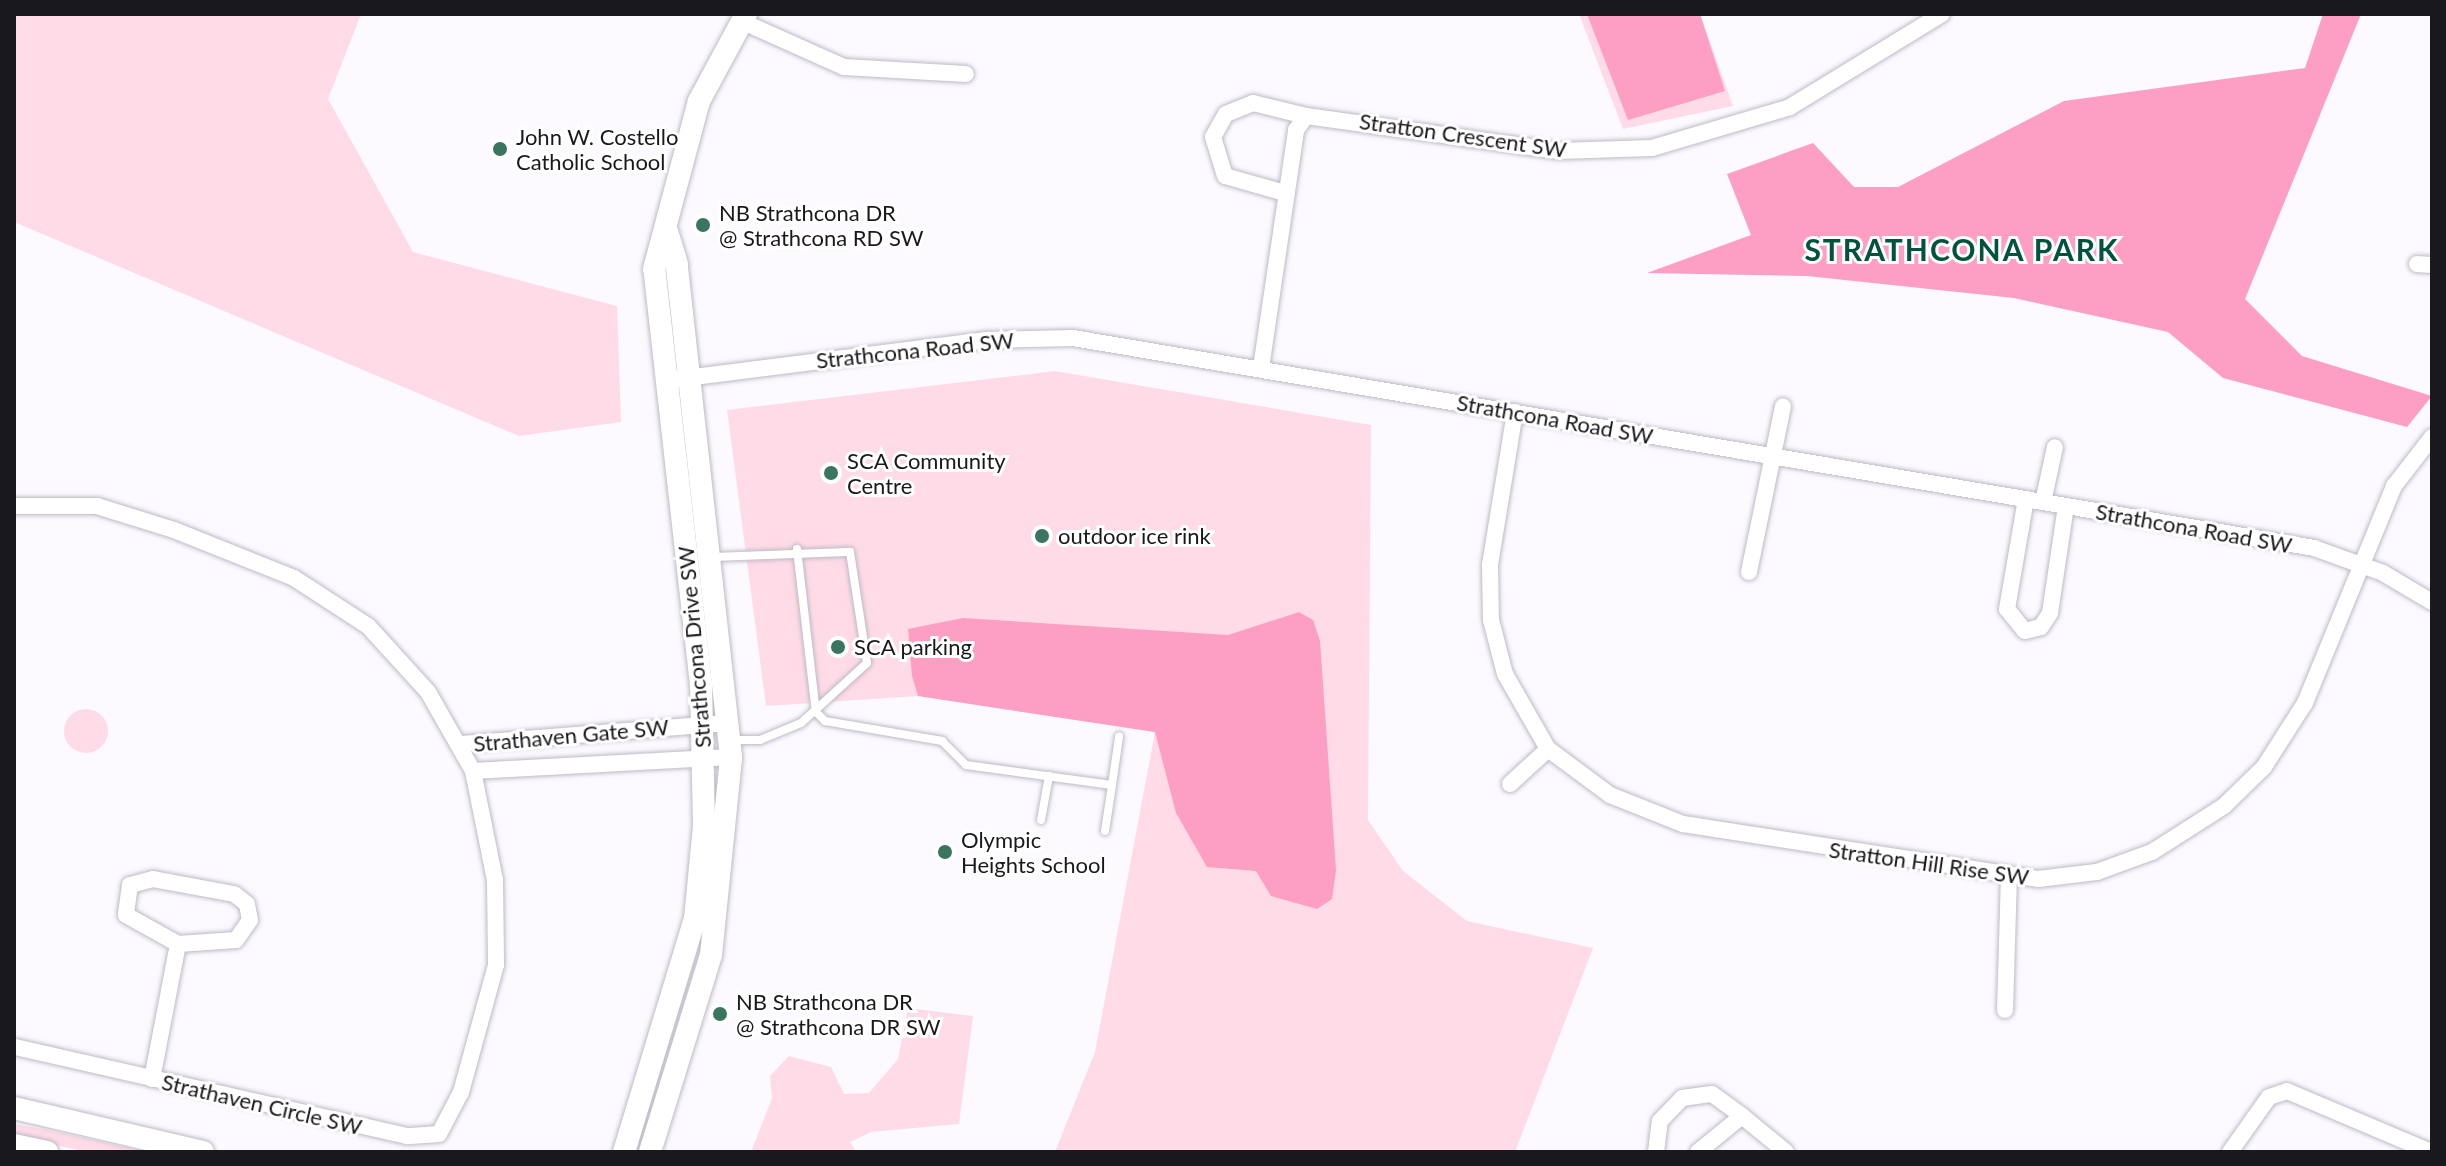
<!DOCTYPE html>
<html>
<head>
<meta charset="utf-8">
<style>
	body { margin:0 }
	#map { position:relative; width:2446px; height:1166px; overflow:hidden; background:#fcfaff; font-family:Lato,sans-serif }
	div>[style] { position:absolute }
	[style*='--x'] { left:calc(var(--x)*1px); top:calc(var(--y)*1px); width:calc(var(--w)*1px); rotate:calc(var(--a)*1deg) }
	.green>* { inset:0; background:#ffdbe7 }
	.round { border-radius:50% }
	.forest>* { inset:0; background:#fc9fc3 }
	.roads { filter:drop-shadow(0 0 2px #bebac5) drop-shadow(0 0 2px #bebac5) }
	.lane>* { height:8px; margin:-4px; padding:0 4px; transform-origin:4px; border-radius:4px; background:#fff }
	.street>* { height:16px; margin:-8px; padding:0 8px; transform-origin:8px; border-radius:8px; background:#fff }
	.secondary>* { height:22px; margin:-11px; padding:0 11px; transform-origin:11px; border-radius:11px; background:#fff }
	.dots>* { width:22px; height:22px; translate:-50% -50%; box-sizing:border-box; border:4px solid #fff; border-radius:50% }
	span { translate:-50% -50%; white-space:nowrap; text-align:center; line-height:1.15; -webkit-text-stroke:6px #fff; paint-order:stroke }
	.street-label { font-size:22px; color:#19181c }
	.poi-label { font-size:22px; color:#19181c }
	.left { translate:0 -50%; text-align:left }
	.district-label { font-size:30px; color:#00533d; font-weight:700; letter-spacing:2px }
	.frame { position:absolute; inset:0; border:16px solid #19181c; pointer-events:none }
</style>
</head>
<body>
<div id="map">
	<div class="green">
		<div style="clip-path:polygon(14px 14px,361px 14px,328px 99px,413px 252px,617px 306px,621px 422px,519px 436px,14px 222px)"></div>
		<div style="clip-path:polygon(1579px 14px,1700px 14px,1733px 106px,1623px 129px)"></div>
		<div style="clip-path:polygon(1055px 371px,1371px 425px,1368px 820px,1403px 871px,1467px 921px,1593px 948px,1515px 1152px,1055px 1152px,1095px 1052px,1155px 732px,918px 696px,766px 706px,727px 410px)"></div>
		<div class="round" style="left:64px;top:709px;width:44px;height:44px"></div>
		<div style="clip-path:polygon(908px 1008px,973px 1016px,959px 1124px,871px 1132px,850px 1142px,856px 1152px,751px 1152px,772px 1098px,770px 1076px,789px 1056px,831px 1067px,844px 1094px,869px 1093px,898px 1059px)"></div>
		<div style="clip-path:polygon(14px 1124px,48px 1130px,147px 1152px,87px 1152px,14px 1136px)"></div>
	</div>
	<div class="forest">
		<div style="clip-path:polygon(1587px 14px,1700px 14px,1725px 91px,1628px 120px)"></div>
		<div style="clip-path:polygon(2323px 14px,2361px 14px,2245px 299px,2302px 356px,2432px 396px,2407px 427px,2223px 378px,2168px 332px,2014px 298px,1807px 276px,1647px 273px,1751px 235px,1727px 174px,1813px 143px,1854px 187px,1898px 187px,2064px 101px,2305px 68px)"></div>
		<div style="clip-path:polygon(1299px 612px,1313px 620px,1320px 641px,1336px 870px,1332px 899px,1317px 909px,1271px 896px,1256px 871px,1207px 867px,1176px 813px,1155px 732px,918px 696px,912px 676px,908px 629px,963px 618px,1228px 635px)"></div>
	</div>
	<div class="roads">
		<div class="lane">
			<div style="--x:797;--y:549;--w:164;--a:83.4"></div>
			<div style="--x:816;--y:712;--w:13;--a:45"></div>
			<div style="--x:825;--y:721;--w:119;--a:9.7"></div>
			<div style="--x:942;--y:741;--w:34;--a:45"></div>
			<div style="--x:966;--y:765;--w:147;--a:7.8"></div>
			<div style="--x:1112;--y:785;--w:49;--a:-81.7"></div>
			<div style="--x:711;--y:557;--w:139;--a:-2.1"></div>
			<div style="--x:850;--y:552;--w:112;--a:81.3"></div>
			<div style="--x:867;--y:663;--w:89;--a:137.7"></div>
			<div style="--x:801;--y:723;--w:44;--a:157.5"></div>
			<div style="--x:760;--y:740;--w:29;--a:180"></div>
			<div style="--x:1041;--y:820;--w:45;--a:-79.7"></div>
			<div style="--x:1105;--y:831;--w:47;--a:-81.3"></div>
		</div>
		<div class="street">
			<div style="--x:741;--y:21;--w:113;--a:24.1"></div>
			<div style="--x:844;--y:67;--w:122;--a:3.3"></div>
			<div style="--x:1285;--y:193;--w:62;--a:-164.2"></div>
			<div style="--x:1225;--y:176;--w:41;--a:-107.1"></div>
			<div style="--x:1213;--y:137;--w:26;--a:-61"></div>
			<div style="--x:1226;--y:114;--w:29;--a:-22"></div>
			<div style="--x:1253;--y:103;--w:55;--a:13.8"></div>
			<div style="--x:2417;--y:264;--w:15;--a:4"></div>
			<div style="--x:1261;--y:368;--w:241;--a:-81.6"></div>
			<div style="--x:1296;--y:130;--w:17;--a:-54"></div>
			<div style="--x:1306;--y:116;--w:254;--a:7.9"></div>
			<div style="--x:1558;--y:151;--w:94;--a:-1.8"></div>
			<div style="--x:1652;--y:148;--w:144;--a:-16.5"></div>
			<div style="--x:1790;--y:107;--w:178;--a:-31.5"></div>
			<div style="--x:678;--y:379;--w:309;--a:-7.2"></div>
			<div style="--x:985;--y:340;--w:88;--a:-1.3"></div>
			<div style="--x:1073;--y:338;--w:1259;--a:9.6"></div>
			<div style="--x:2314;--y:548;--w:73;--a:19.9"></div>
			<div style="--x:2383;--y:573;--w:57;--a:30.6"></div>
			<div style="--x:1515;--y:412;--w:155;--a:99.3"></div>
			<div style="--x:1490;--y:565;--w:55;--a:89"></div>
			<div style="--x:1491;--y:620;--w:56;--a:75.5"></div>
			<div style="--x:1505;--y:674;--w:86;--a:60.2"></div>
			<div style="--x:1548;--y:749;--w:77;--a:36.6"></div>
			<div style="--x:1610;--y:795;--w:79;--a:21.7"></div>
			<div style="--x:1683;--y:824;--w:359;--a:8.8"></div>
			<div style="--x:2038;--y:879;--w:59;--a:-6.8"></div>
			<div style="--x:2097;--y:872;--w:59;--a:-20"></div>
			<div style="--x:2152;--y:852;--w:85;--a:-32.6"></div>
			<div style="--x:2224;--y:806;--w:56;--a:-44.3"></div>
			<div style="--x:2264;--y:767;--w:76;--a:-57.4"></div>
			<div style="--x:2305;--y:703;--w:235;--a:-67.7"></div>
			<div style="--x:2394;--y:486;--w:62;--a:-52.2"></div>
			<div style="--x:2026;--y:499;--w:112;--a:99.8"></div>
			<div style="--x:2007;--y:609;--w:28;--a:51"></div>
			<div style="--x:2025;--y:631;--w:16;--a:-14"></div>
			<div style="--x:2041;--y:627;--w:17;--a:-57"></div>
			<div style="--x:2050;--y:613;--w:108;--a:-81.5"></div>
			<div style="--x:2043;--y:502;--w:56;--a:-77.7"></div>
			<div style="--x:14;--y:506;--w:83;--a:0"></div>
			<div style="--x:97;--y:506;--w:81;--a:17.3"></div>
			<div style="--x:174;--y:530;--w:129;--a:21.8"></div>
			<div style="--x:294;--y:578;--w:88;--a:33"></div>
			<div style="--x:368;--y:626;--w:89;--a:47.7"></div>
			<div style="--x:428;--y:692;--w:91;--a:60.3"></div>
			<div style="--x:473;--y:771;--w:111;--a:78.6"></div>
			<div style="--x:495;--y:880;--w:85;--a:89.3"></div>
			<div style="--x:496;--y:965;--w:132;--a:105.4"></div>
			<div style="--x:461;--y:1092;--w:47;--a:117.6"></div>
			<div style="--x:439;--y:1134;--w:32;--a:176"></div>
			<div style="--x:407;--y:1136;--w:403;--a:-167.2"></div>
			<div style="--x:1749;--y:572;--w:169;--a:-78.4"></div>
			<div style="--x:462;--y:744;--w:267;--a:-4.5"></div>
			<div style="--x:473;--y:771;--w:258;--a:-3.1"></div>
			<div style="--x:1510;--y:784;--w:52;--a:-42.6"></div>
			<div style="--x:2005;--y:1010;--w:132;--a:-88.3"></div>
			<div style="--x:152;--y:1079;--w:137;--a:-79.1"></div>
			<div style="--x:178;--y:944;--w:58;--a:-3.9"></div>
			<div style="--x:236;--y:940;--w:24;--a:-55"></div>
			<div style="--x:250;--y:920;--w:16;--a:-101"></div>
			<div style="--x:247;--y:904;--w:16;--a:-142"></div>
			<div style="--x:234;--y:894;--w:82;--a:-169.5"></div>
			<div style="--x:153;--y:879;--w:24;--a:165"></div>
			<div style="--x:130;--y:885;--w:30;--a:98"></div>
			<div style="--x:126;--y:915;--w:60;--a:29.1"></div>
			<div style="--x:1656;--y:1152;--w:31;--a:-83"></div>
			<div style="--x:1660;--y:1121;--w:32;--a:-46"></div>
			<div style="--x:1682;--y:1098;--w:30;--a:-8"></div>
			<div style="--x:1712;--y:1094;--w:37;--a:36"></div>
			<div style="--x:1698;--y:1152;--w:57;--a:-39.3"></div>
			<div style="--x:1742;--y:1116;--w:57;--a:39.3"></div>
			<div style="--x:2230;--y:1152;--w:67;--a:-54.7"></div>
			<div style="--x:2269;--y:1097;--w:19;--a:-18"></div>
			<div style="--x:2287;--y:1091;--w:156;--a:23"></div>
		</div>
		<div class="secondary">
			<div style="--x:14;--y:1108;--w:194;--a:13.1"></div>
			<div style="--x:14;--y:1145;--w:34;--a:12"></div>
			<div style="--x:624;--y:1152;--w:244;--a:-73.1"></div>
			<div style="--x:695;--y:919;--w:93;--a:-84.5"></div>
			<div style="--x:704;--y:826;--w:141;--a:-91.2"></div>
			<div style="--x:701;--y:685;--w:419;--a:-96.4"></div>
			<div style="--x:654;--y:269;--w:174;--a:-75"></div>
			<div style="--x:699;--y:101;--w:99;--a:-61.6"></div>
			<div style="--x:650;--y:1152;--w:206;--a:-72.8"></div>
			<div style="--x:711;--y:955;--w:199;--a:-84.2"></div>
			<div style="--x:731;--y:757;--w:496;--a:-96.3"></div>
			<div style="--x:677;--y:264;--w:34;--a:-107"></div>
		</div>
	</div>
	<div class="dots">
		<div style="left:500px;top:149px;background:#39755f"></div>
		<div style="left:703px;top:225px;background:#39755f"></div>
		<div style="left:831px;top:473px;background:#39755f"></div>
		<div style="left:1042px;top:536px;background:#39755f"></div>
		<div style="left:838px;top:647px;background:#39755f"></div>
		<div style="left:945px;top:852px;background:#39755f"></div>
		<div style="left:720px;top:1014px;background:#39755f"></div>
	</div>
	<div class="street-label">
		<span style="left:1463px;top:135px;rotate:8deg">Stratton Crescent SW</span>
		<span style="left:915px;top:350px;rotate:-6deg">Strathcona Road SW</span>
		<span style="left:1555px;top:419px;rotate:10deg">Strathcona Road SW</span>
		<span style="left:2194px;top:528px;rotate:10deg">Strathcona Road SW</span>
		<span style="left:694px;top:647px;rotate:-95deg">Strathcona Drive SW</span>
		<span style="left:571px;top:735px;rotate:-5deg">Strathaven Gate SW</span>
		<span style="left:1929px;top:863px;rotate:8deg">Stratton Hill Rise SW</span>
		<span style="left:262px;top:1104px;rotate:13deg">Strathaven Circle SW</span>
	</div>
	<div class="poi-label">
		<span class="left" style="left:516px;top:149px">John W. Costello<br>Catholic School</span>
		<span class="left" style="left:719px;top:225px">NB Strathcona DR<br>@ Strathcona RD SW</span>
		<span class="left" style="left:847px;top:473px">SCA Community<br>Centre</span>
		<span class="left" style="left:1058px;top:536px">outdoor ice rink</span>
		<span class="left" style="left:854px;top:647px">SCA parking</span>
		<span class="left" style="left:961px;top:852px">Olympic<br>Heights School</span>
		<span class="left" style="left:736px;top:1014px">NB Strathcona DR<br>@ Strathcona DR SW</span>
	</div>
	<div class="district-label">
		<span style="left:1962px;top:249px">STRATHCONA PARK</span>
	</div>
	<div class="frame"></div>
</div>
</body>
</html>
